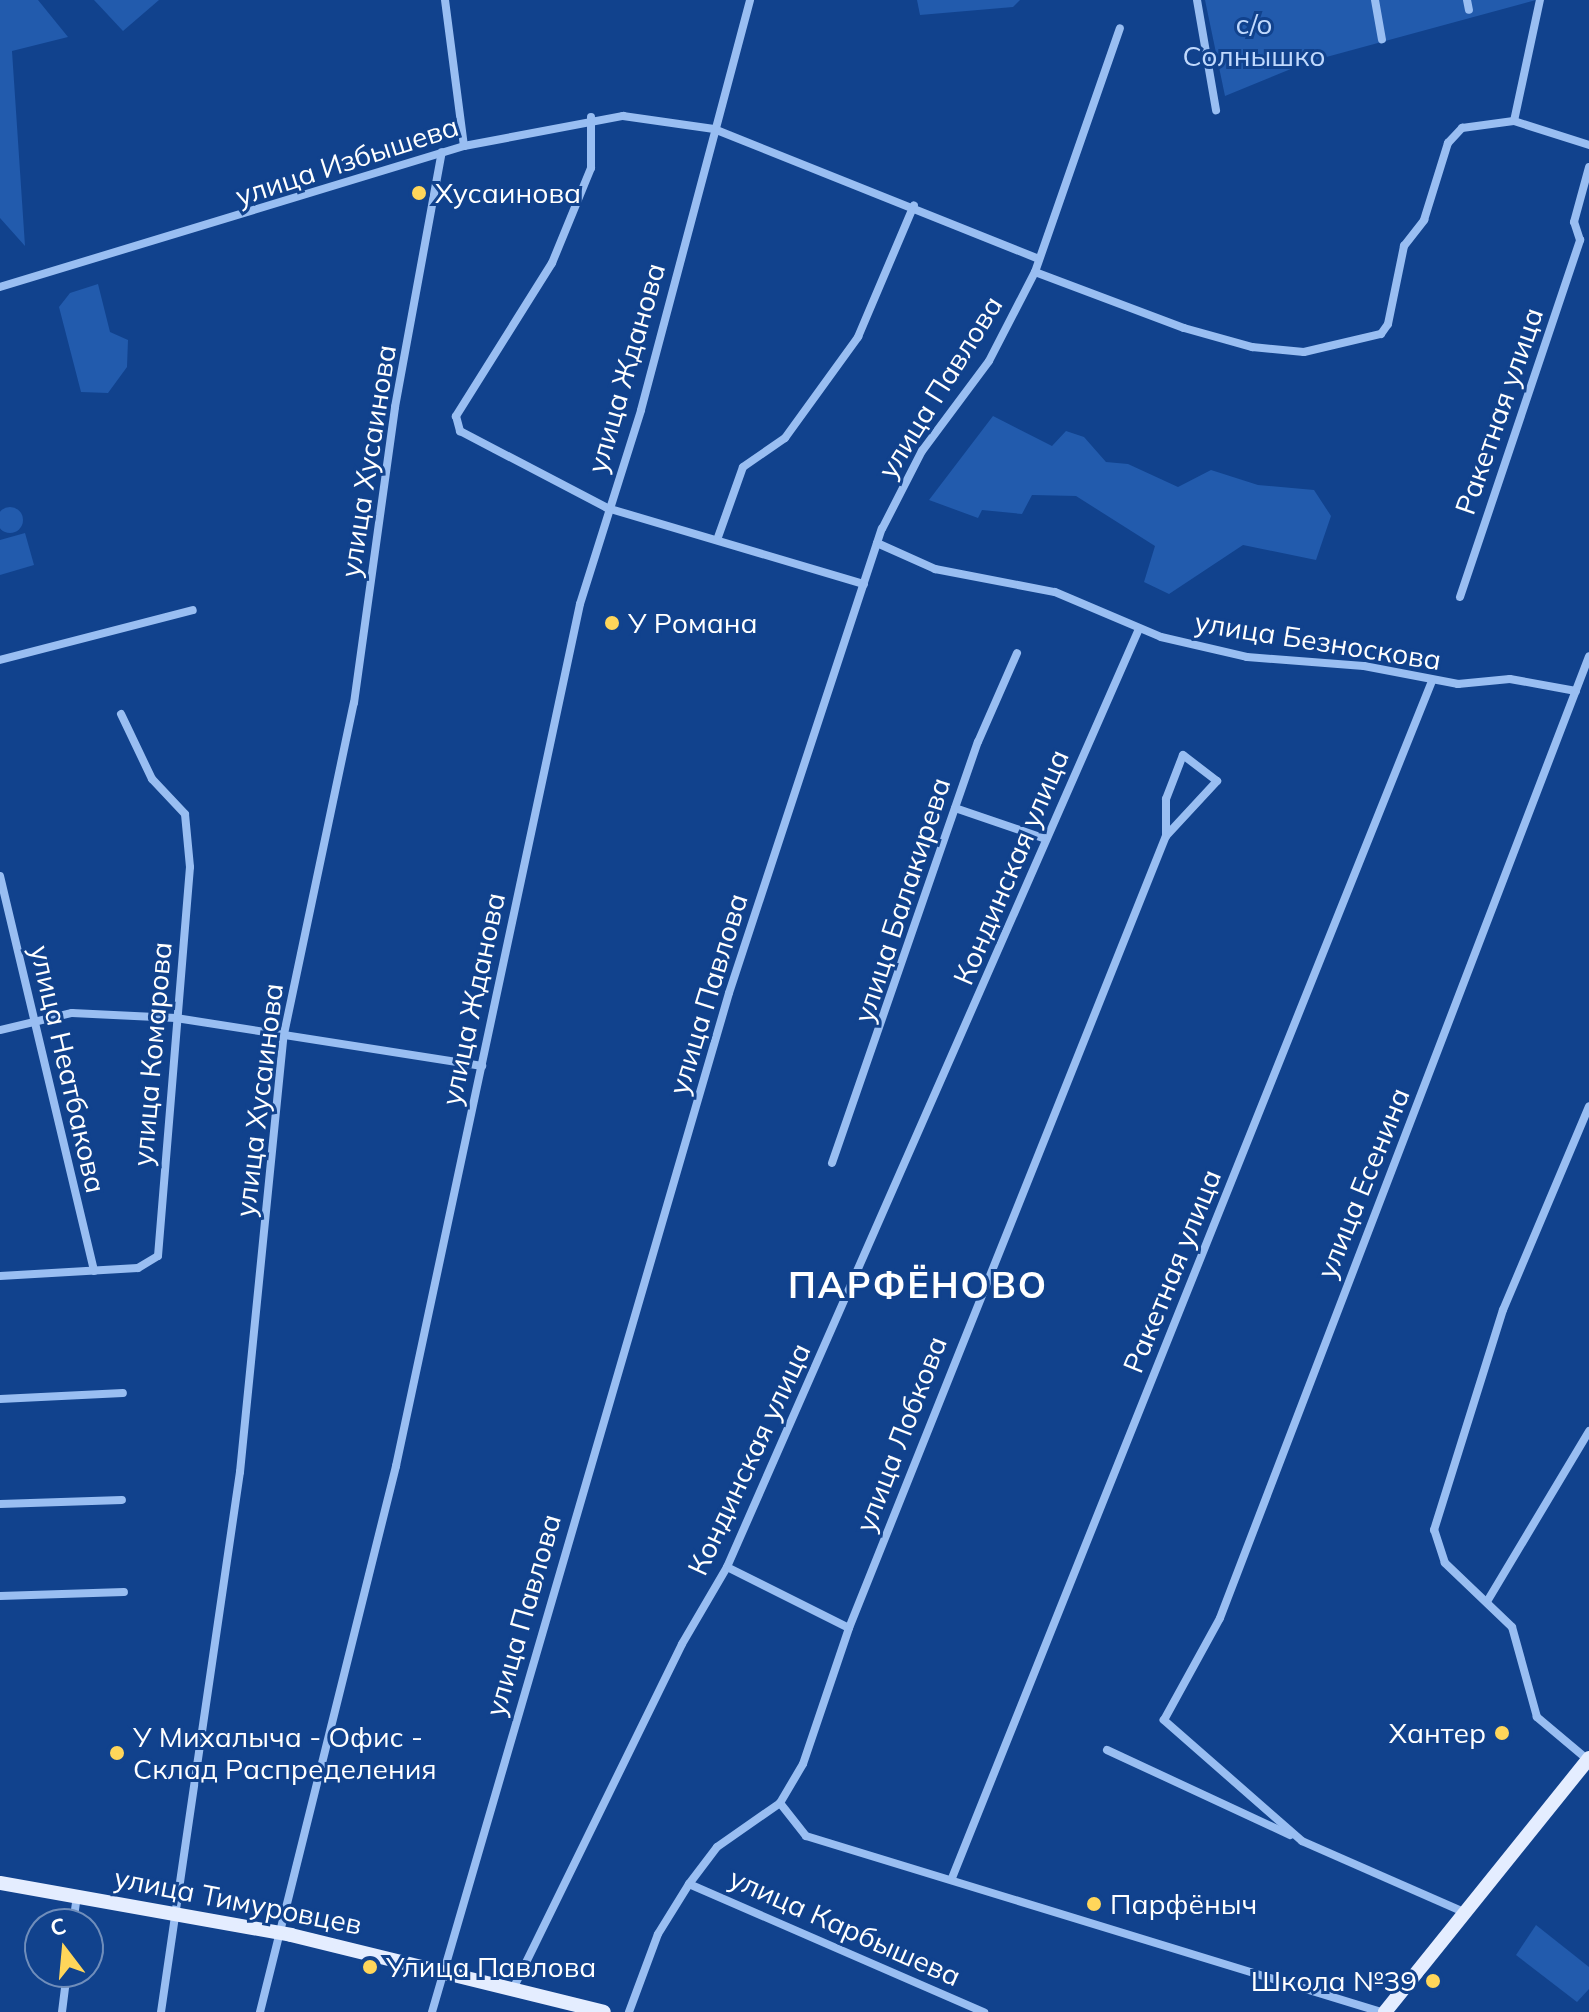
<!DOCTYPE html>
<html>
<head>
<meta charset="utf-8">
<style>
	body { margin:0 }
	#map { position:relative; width:1589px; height:2012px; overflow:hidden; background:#11428d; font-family:Mulish,sans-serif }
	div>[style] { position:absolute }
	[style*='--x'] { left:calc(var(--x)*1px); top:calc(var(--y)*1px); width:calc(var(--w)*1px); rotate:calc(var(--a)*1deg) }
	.green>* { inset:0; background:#225bad }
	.round { border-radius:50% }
	.minor>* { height:8px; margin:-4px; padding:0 4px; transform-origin:4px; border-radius:4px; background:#99bef2 }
	.primary>* { height:14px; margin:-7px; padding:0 7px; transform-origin:7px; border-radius:7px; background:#e4edff }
	.dots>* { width:22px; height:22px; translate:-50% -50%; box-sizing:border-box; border:4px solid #11428d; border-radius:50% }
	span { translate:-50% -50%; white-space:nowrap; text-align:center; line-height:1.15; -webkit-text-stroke:6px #11428d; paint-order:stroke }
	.park-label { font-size:28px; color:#c0d9fd }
	.street-label { font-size:28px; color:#fff }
	.poi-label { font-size:28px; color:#fff }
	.left { translate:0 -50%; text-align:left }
	.right { translate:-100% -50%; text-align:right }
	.district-label { font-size:36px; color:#fff; font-weight:700; letter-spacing:2px }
	.north { position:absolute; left:24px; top:1908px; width:80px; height:80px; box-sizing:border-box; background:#11428d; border:2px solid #708ebb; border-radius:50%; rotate:344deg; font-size:22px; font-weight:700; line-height:32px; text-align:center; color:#fff }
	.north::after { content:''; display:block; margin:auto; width:28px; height:36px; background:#ffd65a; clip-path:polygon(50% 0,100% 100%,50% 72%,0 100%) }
</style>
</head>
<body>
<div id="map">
	<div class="green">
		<div style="clip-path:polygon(0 0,38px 0,68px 37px,12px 51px,25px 246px,0 218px)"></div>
		<div style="clip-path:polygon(94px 0,159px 0,123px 31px)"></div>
		<div style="clip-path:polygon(917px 0,1020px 0,1013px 7px,920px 15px)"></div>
		<div style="clip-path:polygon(1205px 0,1536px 0,1308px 62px,1225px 96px)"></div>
		<div style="clip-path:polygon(98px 284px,110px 332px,128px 340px,127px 367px,108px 393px,81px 392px,59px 307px,70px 293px)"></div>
		<div style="clip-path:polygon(993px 416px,1052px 446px,1066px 431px,1084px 437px,1106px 462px,1128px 464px,1178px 487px,1211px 470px,1258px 485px,1314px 490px,1331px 516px,1316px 560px,1243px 545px,1169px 594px,1144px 582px,1155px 546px,1076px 496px,1032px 495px,1022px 514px,982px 510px,978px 518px,929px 500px)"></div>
		<div class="round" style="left:-3px;top:507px;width:26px;height:26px"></div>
		<div style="clip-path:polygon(25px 533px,34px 565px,0 575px,0 540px)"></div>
		<div style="clip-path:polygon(1536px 1925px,1589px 1967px,1589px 1989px,1577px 2002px,1516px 1955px)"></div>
	</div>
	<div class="minor">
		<div style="--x:445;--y:0;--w:147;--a:82.6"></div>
		<div style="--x:1197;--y:0;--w:112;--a:80.2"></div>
		<div style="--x:1375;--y:0;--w:40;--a:80"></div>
		<div style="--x:1467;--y:0;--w:10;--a:79"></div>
		<div style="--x:591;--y:117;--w:51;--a:90"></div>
		<div style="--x:591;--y:168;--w:103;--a:112.3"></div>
		<div style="--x:552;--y:263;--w:181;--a:122.1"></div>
		<div style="--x:456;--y:416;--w:16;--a:75"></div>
		<div style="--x:460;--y:431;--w:166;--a:27.6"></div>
		<div style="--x:607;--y:508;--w:268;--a:16.5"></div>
		<div style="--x:1514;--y:121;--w:124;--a:-77.9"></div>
		<div style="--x:1035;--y:272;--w:159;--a:20.6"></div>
		<div style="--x:1184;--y:328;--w:71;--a:15.6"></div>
		<div style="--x:1252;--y:347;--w:52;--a:5.5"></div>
		<div style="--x:1304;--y:352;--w:79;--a:-13.2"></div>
		<div style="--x:1381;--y:334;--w:12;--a:-55"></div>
		<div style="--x:1388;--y:324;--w:80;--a:-78.4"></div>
		<div style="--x:1404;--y:246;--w:33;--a:-52"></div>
		<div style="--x:1424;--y:220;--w:81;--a:-72.7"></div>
		<div style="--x:1448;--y:143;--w:21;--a:-47"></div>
		<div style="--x:1462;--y:128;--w:52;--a:-7.7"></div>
		<div style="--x:1514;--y:121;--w:79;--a:17.7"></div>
		<div style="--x:0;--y:287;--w:485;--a:-16.9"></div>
		<div style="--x:464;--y:146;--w:162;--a:-10.7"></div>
		<div style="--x:623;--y:116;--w:92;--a:8.1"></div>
		<div style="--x:714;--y:129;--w:348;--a:21.8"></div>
		<div style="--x:717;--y:540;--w:77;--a:-70.4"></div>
		<div style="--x:743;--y:467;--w:51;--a:-34.6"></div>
		<div style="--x:785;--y:438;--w:125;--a:-54.1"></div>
		<div style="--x:858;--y:337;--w:143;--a:-67"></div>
		<div style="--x:877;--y:543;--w:64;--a:24.1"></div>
		<div style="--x:935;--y:569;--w:122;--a:10.9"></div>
		<div style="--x:1055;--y:592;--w:115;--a:23"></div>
		<div style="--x:1161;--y:637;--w:88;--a:13.1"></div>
		<div style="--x:1247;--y:657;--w:117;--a:4.4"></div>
		<div style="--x:1364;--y:666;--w:96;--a:10.8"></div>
		<div style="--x:1458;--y:684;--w:52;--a:-5.5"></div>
		<div style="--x:1510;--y:679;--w:67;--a:10.3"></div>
		<div style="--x:1460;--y:597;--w:377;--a:-71.4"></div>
		<div style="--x:1580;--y:240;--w:19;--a:-108"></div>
		<div style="--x:1574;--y:222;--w:57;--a:-74.7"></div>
		<div style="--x:0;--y:660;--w:199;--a:-14.5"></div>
		<div style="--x:955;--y:808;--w:96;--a:18.8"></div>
		<div style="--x:0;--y:876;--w:406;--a:76.6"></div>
		<div style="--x:0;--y:1030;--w:74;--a:-13.3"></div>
		<div style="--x:72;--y:1013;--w:104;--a:2.8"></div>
		<div style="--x:176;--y:1018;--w:310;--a:8.9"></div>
		<div style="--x:832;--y:1163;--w:446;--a:-70.9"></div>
		<div style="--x:978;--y:742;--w:97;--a:-66.3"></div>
		<div style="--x:0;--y:1276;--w:138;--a:-3.3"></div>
		<div style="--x:138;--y:1268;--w:23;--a:-31"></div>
		<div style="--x:158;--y:1256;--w:390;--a:-85.3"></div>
		<div style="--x:190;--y:867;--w:53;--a:-95.4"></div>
		<div style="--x:185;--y:814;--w:48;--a:-133.3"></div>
		<div style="--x:152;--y:779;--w:72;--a:-115.5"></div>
		<div style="--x:0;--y:1399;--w:123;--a:-2.8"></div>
		<div style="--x:0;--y:1504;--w:122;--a:-1.9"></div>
		<div style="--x:727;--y:1567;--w:136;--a:26.6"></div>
		<div style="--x:0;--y:1596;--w:124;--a:-1.8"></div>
		<div style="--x:1488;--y:1600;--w:197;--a:-59.1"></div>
		<div style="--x:1107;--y:1750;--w:202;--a:24.9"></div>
		<div style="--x:1588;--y:1760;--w:67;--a:-139.9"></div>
		<div style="--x:1537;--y:1717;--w:93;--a:-105.5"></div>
		<div style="--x:1512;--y:1627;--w:93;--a:-136.3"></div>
		<div style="--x:1445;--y:1563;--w:35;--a:-108"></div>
		<div style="--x:1434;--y:1530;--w:231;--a:-72.6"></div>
		<div style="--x:1503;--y:1310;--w:221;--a:-67.1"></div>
		<div style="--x:780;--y:1803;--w:42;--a:51.8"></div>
		<div style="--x:806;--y:1836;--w:601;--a:17.02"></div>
		<div style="--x:952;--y:1878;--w:1290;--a:-68.15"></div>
		<div style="--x:689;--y:1884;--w:322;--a:23.5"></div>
		<div style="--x:1466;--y:1913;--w:179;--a:-156.3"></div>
		<div style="--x:1302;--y:1841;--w:184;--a:-138.8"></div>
		<div style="--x:1164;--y:1720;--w:116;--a:-61.2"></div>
		<div style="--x:1220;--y:1618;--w:1030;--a:-69.01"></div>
		<div style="--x:73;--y:1924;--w:28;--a:-82"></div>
		<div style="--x:513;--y:1989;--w:384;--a:-63.9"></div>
		<div style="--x:682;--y:1644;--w:89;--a:-59.7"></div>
		<div style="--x:727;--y:1567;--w:1024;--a:-66.29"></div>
		<div style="--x:62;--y:2012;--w:40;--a:-82.9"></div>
		<div style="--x:161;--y:2012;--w:546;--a:-81.68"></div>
		<div style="--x:240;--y:1472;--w:440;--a:-84.3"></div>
		<div style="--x:284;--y:1034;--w:338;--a:-78.1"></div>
		<div style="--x:354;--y:703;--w:299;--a:-82.1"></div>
		<div style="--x:395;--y:407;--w:259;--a:-79.6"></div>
		<div style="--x:260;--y:2012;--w:563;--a:-76.01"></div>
		<div style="--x:396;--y:1466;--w:881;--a:-77.95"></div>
		<div style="--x:580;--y:604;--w:203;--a:-72.5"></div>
		<div style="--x:641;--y:410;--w:424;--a:-75.1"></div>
		<div style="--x:432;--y:2012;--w:1061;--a:-73.75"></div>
		<div style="--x:729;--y:993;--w:489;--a:-71.8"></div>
		<div style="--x:882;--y:529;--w:88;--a:-62.9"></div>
		<div style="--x:922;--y:451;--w:112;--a:-53.3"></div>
		<div style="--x:989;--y:361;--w:100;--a:-62.7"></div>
		<div style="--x:1035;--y:272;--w:258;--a:-70.8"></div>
		<div style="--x:629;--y:2012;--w:83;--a:-69.6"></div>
		<div style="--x:658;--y:1934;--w:59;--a:-58.2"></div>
		<div style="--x:689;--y:1884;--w:46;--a:-52.9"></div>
		<div style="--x:717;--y:1847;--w:77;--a:-34.9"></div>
		<div style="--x:780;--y:1803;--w:45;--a:-59.5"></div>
		<div style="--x:803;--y:1764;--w:144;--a:-71.3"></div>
		<div style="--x:849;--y:1628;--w:853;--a:-68.19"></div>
		<div style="--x:1166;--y:836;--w:37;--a:-90"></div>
		<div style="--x:1166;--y:799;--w:47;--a:-68.9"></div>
		<div style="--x:1183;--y:755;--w:43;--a:37.4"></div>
		<div style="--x:1217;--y:781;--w:75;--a:132.8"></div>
	</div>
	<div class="primary">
		<div style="--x:0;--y:1883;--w:296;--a:10.1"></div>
		<div style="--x:291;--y:1935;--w:322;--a:13.8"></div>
		<div style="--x:1385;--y:2012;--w:326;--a:-51.2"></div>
	</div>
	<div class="dots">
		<div style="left:419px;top:193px;background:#ffd65a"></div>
		<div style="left:612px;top:623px;background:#ffd65a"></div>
		<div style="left:1502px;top:1733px;background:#ffd65a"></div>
		<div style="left:117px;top:1753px;background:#ffd65a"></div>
		<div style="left:1094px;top:1904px;background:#ffd65a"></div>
		<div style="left:370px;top:1967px;background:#ffd65a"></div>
		<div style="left:1433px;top:1981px;background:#ffd65a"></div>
	</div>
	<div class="park-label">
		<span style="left:1254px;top:40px">с/о<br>Солнышко</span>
	</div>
	<div class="street-label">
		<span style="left:347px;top:161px;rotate:-18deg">улица Избышева</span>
		<span style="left:626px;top:368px;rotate:-74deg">улица Жданова</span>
		<span style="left:940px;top:387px;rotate:-58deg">улица Павлова</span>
		<span style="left:1499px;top:411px;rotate:-71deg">Ракетная улица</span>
		<span style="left:368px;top:461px;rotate:-81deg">улица Хусаинова</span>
		<span style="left:1318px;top:641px;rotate:9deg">улица Безноскова</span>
		<span style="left:1011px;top:867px;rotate:-67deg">Кондинская улица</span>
		<span style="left:902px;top:900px;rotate:-72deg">улица Балакирева</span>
		<span style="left:708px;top:994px;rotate:-73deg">улица Павлова</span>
		<span style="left:473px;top:999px;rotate:-78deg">улица Жданова</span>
		<span style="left:152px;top:1054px;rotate:-85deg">улица Комарова</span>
		<span style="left:68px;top:1069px;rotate:77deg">улица Неатбакова</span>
		<span style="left:259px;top:1100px;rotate:-83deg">улица Хусаинова</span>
		<span style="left:1363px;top:1183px;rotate:-68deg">улица Есенина</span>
		<span style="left:1172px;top:1271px;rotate:-68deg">Ракетная улица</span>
		<span style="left:901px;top:1434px;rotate:-69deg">улица Лобкова</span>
		<span style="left:749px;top:1459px;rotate:-65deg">Кондинская улица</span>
		<span style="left:523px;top:1615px;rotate:-74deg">улица Павлова</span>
		<span style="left:238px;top:1901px;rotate:11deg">улица Тимуровцев</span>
		<span style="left:845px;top:1927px;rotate:24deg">улица Карбышева</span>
	</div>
	<div class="poi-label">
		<span class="left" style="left:435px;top:193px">Хусаинова</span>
		<span class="left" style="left:628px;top:623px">У Романа</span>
		<span class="right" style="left:1486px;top:1733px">Хантер</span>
		<span class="left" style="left:133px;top:1753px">У Михалыча - Офис -<br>Склад Распределения</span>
		<span class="left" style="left:1110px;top:1904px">Парфёныч</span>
		<span class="left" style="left:386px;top:1967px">Улица Павлова</span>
		<span class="right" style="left:1417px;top:1981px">Школа №39</span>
	</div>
	<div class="district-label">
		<span style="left:918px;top:1285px">ПАРФЁНОВО</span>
	</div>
	<div class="north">С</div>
</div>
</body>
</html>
